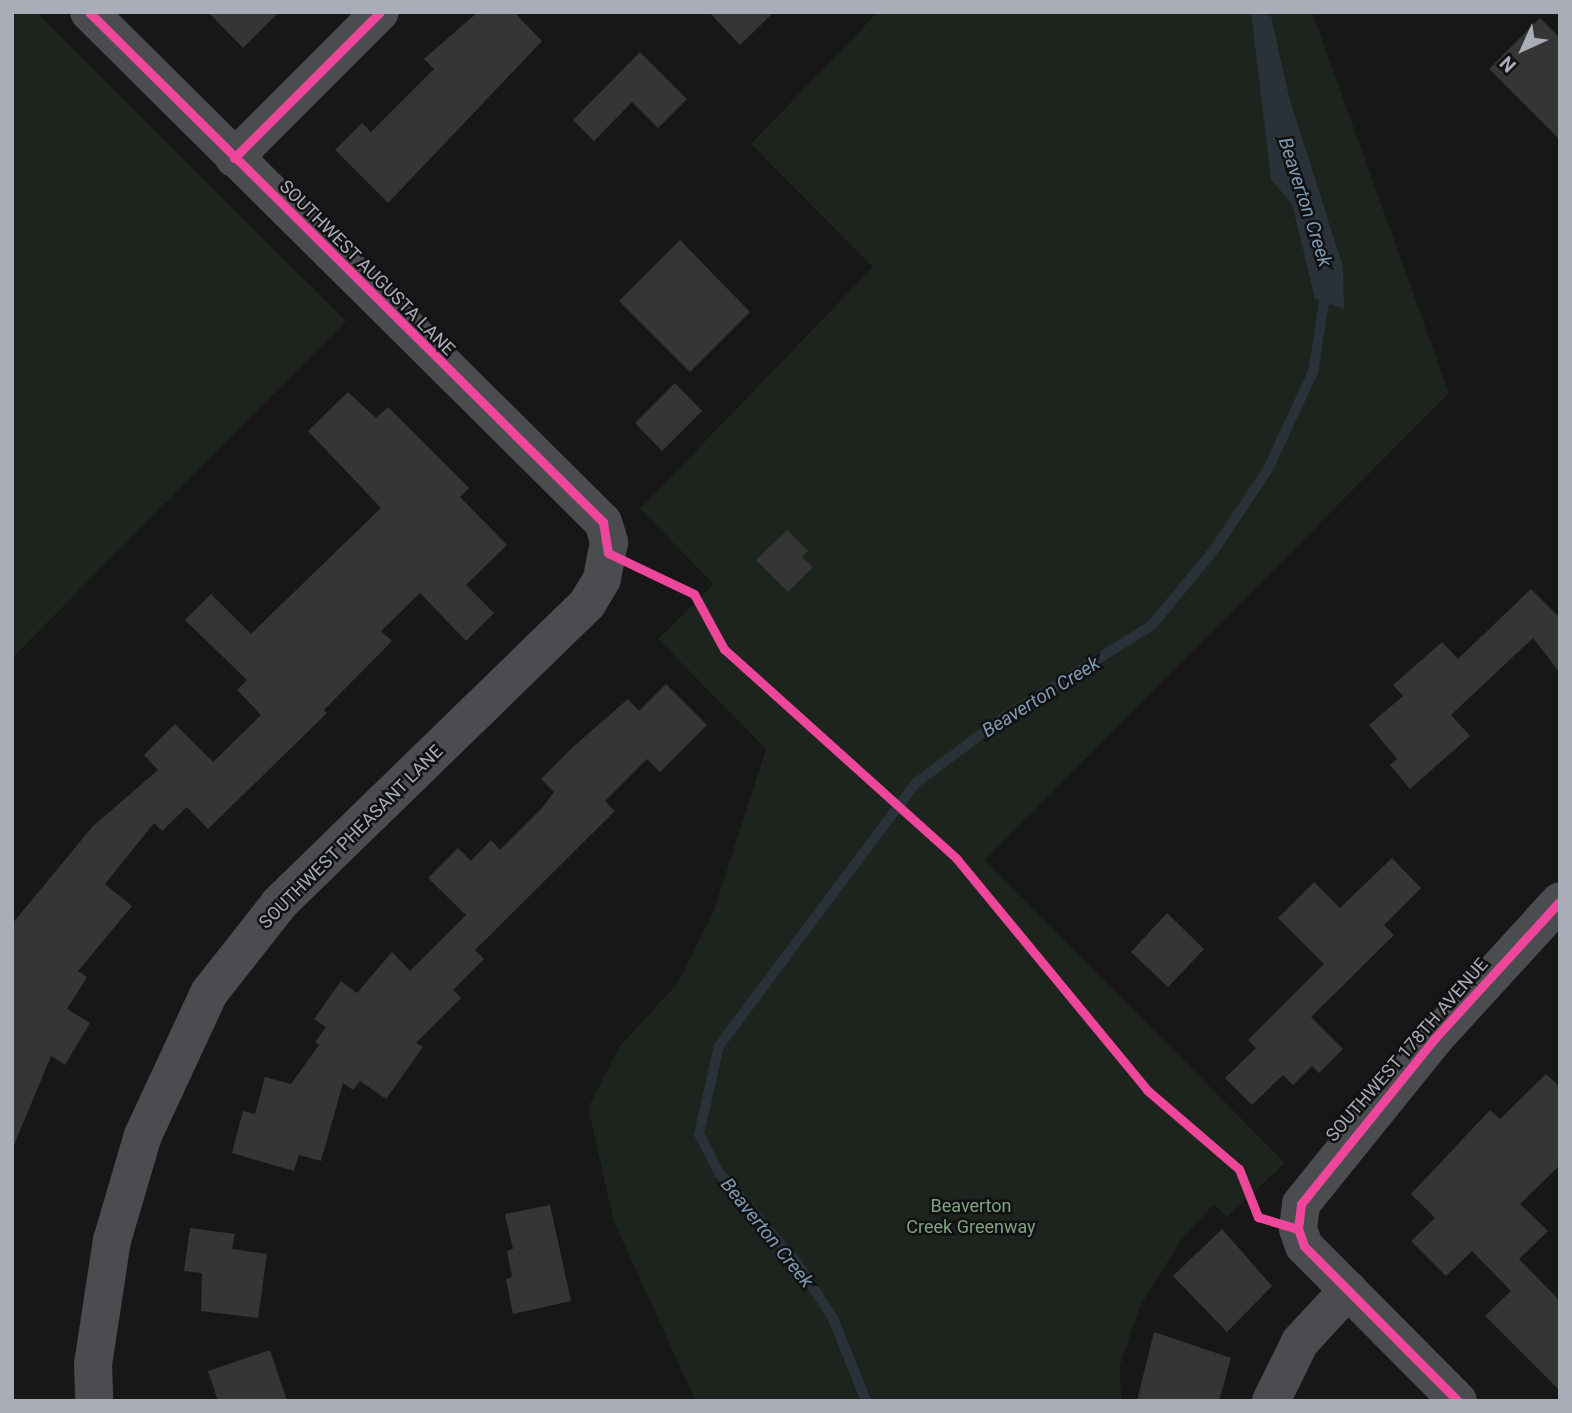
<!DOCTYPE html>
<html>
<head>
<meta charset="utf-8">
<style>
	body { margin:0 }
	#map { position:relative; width:1572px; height:1413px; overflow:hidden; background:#171717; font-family:Roboto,sans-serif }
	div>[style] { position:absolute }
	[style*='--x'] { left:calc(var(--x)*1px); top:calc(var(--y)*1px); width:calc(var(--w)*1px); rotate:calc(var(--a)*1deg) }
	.green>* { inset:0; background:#1d241e }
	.water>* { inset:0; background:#2a3239 }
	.stream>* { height:10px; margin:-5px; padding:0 5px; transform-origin:5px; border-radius:5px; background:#2a3239 }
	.building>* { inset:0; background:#353536 }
	.minor>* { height:38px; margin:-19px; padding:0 19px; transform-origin:19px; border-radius:19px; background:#4b4c50 }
	.cycleway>* { height:9px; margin:-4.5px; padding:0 4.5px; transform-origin:4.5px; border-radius:4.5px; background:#ed469a }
	span { translate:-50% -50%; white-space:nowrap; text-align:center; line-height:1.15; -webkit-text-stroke:5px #111113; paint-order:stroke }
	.street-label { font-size:18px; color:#a8adb8 }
	.park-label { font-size:18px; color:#7fa381 }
	.water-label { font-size:19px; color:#7f9bb3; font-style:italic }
	.frame { position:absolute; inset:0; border:14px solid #a8adb8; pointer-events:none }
	.north { position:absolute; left:1488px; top:14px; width:70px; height:70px; -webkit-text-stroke:5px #111113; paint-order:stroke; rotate:225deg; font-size:19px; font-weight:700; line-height:28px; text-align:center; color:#a8adb8 }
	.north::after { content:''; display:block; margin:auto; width:24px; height:32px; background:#a8adb8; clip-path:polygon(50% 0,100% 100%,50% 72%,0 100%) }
</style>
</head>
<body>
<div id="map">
	<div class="green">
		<div style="clip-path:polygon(12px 12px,36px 12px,346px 321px,12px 658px)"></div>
		<div style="clip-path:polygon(878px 12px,1312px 12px,1449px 393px,985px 860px,1285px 1163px,1227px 1217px,1214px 1204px,1181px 1240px,1140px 1306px,1120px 1365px,1121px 1401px,696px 1401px,614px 1222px,588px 1108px,620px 1046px,677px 984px,713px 913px,766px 749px,658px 639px,714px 584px,640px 509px,873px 267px,751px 144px)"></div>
	</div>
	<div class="water">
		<div style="clip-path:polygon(1251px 12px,1271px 16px,1289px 97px,1343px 267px,1344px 309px,1315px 298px,1292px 204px,1271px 179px)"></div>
	</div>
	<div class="stream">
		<div style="--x:866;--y:1401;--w:89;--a:-111.7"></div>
		<div style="--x:833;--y:1318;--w:66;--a:-123.2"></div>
		<div style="--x:797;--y:1263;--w:119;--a:-130.9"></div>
		<div style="--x:719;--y:1173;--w:44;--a:-117.1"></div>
		<div style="--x:699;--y:1134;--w:90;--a:-77.2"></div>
		<div style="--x:719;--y:1046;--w:329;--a:-53.2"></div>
		<div style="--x:916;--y:783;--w:105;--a:-36.9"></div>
		<div style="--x:1000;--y:720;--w:179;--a:-32"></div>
		<div style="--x:1152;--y:625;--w:97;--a:-50.4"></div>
		<div style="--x:1214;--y:550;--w:97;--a:-56.3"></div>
		<div style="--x:1268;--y:469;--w:107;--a:-65.1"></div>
		<div style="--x:1313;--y:372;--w:83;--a:-81"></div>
	</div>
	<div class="building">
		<div style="clip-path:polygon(208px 12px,279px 12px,243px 48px)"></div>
		<div style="clip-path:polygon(478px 12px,514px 12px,542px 41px,388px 203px,335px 150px,362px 123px,371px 132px,434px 69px,424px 59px)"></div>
		<div style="clip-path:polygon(709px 12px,774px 12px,740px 45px)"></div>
		<div style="clip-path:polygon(1540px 18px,1560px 38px,1560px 140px,1489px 69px)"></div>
		<div style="clip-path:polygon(640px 52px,687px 99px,658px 128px,632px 102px,594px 141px,573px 120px)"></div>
		<div style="clip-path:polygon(680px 240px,750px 312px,690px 372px,619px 301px)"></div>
		<div style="clip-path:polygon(675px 383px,702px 411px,662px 451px,635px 423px)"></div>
		<div style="clip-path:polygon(348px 392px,376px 418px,388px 407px,469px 488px,460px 497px,507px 545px,466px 585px,494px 613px,466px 641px,420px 593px,381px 631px,392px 641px,324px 710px,327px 713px,208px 829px,187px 807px,162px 831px,154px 823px,105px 884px,132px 906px,78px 971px,87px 977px,67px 1009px,90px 1023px,65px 1065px,51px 1056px,12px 1150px,12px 924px,93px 826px,158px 770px,144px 755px,175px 724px,213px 762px,261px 715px,237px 690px,247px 680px,185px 620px,211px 594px,251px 634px,381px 508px,308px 431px)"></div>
		<div style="clip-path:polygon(787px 530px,808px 551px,802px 557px,813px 567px,788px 592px,756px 560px)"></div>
		<div style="clip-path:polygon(1531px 589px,1560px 618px,1560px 673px,1533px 638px,1451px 715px,1470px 736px,1410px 789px,1390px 765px,1397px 759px,1369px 725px,1403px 696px,1393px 685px,1442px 642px,1458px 659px)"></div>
		<div style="clip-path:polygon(666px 684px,707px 725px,660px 772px,647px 759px,605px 801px,615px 811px,475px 950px,484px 959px,453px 990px,461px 998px,416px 1043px,423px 1047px,386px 1099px,360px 1081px,353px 1090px,343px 1083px,321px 1161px,299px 1155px,294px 1171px,232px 1153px,243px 1111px,255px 1114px,265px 1077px,291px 1084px,319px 1045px,315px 1042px,326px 1027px,314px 1019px,341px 981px,357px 993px,392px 952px,410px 971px,466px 915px,428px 878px,458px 848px,471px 861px,491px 840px,500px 850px,542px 808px,554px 792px,541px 779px,573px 747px,628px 699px,639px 711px)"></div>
		<div style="clip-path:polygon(1392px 858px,1421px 888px,1384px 925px,1394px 935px,1311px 1017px,1343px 1049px,1319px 1073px,1312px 1066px,1293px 1085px,1283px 1075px,1252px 1105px,1225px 1078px,1256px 1048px,1248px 1040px,1324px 964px,1278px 918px,1314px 882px,1340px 908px)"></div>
		<div style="clip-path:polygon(1167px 913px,1204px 949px,1168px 987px,1131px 952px)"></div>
		<div style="clip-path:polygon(1546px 1074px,1560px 1087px,1560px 1165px,1520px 1204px,1548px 1231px,1519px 1259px,1560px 1301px,1560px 1391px,1485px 1316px,1511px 1291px,1472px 1251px,1446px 1276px,1411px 1241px,1435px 1218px,1411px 1194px,1490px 1110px,1500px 1119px)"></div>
		<div style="clip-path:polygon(550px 1205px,571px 1301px,513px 1314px,506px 1279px,512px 1277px,507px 1251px,513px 1249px,505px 1214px)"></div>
		<div style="clip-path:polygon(190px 1228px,235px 1234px,232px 1249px,267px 1254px,258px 1318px,201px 1311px,202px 1273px,184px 1271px)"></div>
		<div style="clip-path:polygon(1222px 1229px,1272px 1286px,1227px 1332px,1173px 1276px)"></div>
		<div style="clip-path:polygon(1154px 1332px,1231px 1358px,1219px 1401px,1137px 1401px)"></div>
		<div style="clip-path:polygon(270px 1350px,287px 1401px,218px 1401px,208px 1371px)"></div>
	</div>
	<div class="minor">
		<div style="--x:89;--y:12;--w:724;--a:44.78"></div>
		<div style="--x:603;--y:522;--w:21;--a:73"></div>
		<div style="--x:609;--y:542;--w:38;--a:101"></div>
		<div style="--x:602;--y:579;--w:29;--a:121"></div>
		<div style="--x:587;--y:604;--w:430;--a:135.8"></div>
		<div style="--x:279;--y:904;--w:113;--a:128.2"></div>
		<div style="--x:209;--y:993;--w:157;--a:114.9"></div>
		<div style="--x:143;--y:1135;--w:109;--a:106.4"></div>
		<div style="--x:112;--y:1240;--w:125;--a:98.7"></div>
		<div style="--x:93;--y:1364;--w:37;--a:88"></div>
		<div style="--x:234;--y:158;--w:206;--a:-45"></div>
		<div style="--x:1271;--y:1401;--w:66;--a:-63.8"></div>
		<div style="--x:1300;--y:1342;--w:71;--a:-47.3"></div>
		<div style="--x:1458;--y:1401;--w:218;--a:-134.8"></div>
		<div style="--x:1304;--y:1246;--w:18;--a:-109"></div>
		<div style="--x:1298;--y:1229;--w:25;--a:-83"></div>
		<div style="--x:1301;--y:1204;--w:213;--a:-51.1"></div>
		<div style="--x:1435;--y:1038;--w:185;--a:-47.6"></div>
	</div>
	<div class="cycleway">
		<div style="--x:89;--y:12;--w:724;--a:44.78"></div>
		<div style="--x:603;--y:522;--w:31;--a:81"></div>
		<div style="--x:608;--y:553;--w:95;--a:25.5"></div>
		<div style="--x:694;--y:594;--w:63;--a:61.4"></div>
		<div style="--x:724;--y:649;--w:312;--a:42"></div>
		<div style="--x:956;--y:858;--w:301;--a:50.5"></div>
		<div style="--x:1147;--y:1090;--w:121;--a:40.7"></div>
		<div style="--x:1239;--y:1169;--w:52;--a:68.4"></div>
		<div style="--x:1258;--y:1217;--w:42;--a:16.7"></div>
		<div style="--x:234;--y:158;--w:206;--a:-45"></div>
		<div style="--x:1458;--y:1401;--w:218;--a:-134.8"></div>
		<div style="--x:1304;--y:1246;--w:18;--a:-109"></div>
		<div style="--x:1298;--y:1229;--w:25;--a:-83"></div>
		<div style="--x:1301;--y:1204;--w:213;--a:-51.1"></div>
		<div style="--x:1435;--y:1038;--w:185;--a:-47.6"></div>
	</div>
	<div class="street-label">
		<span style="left:367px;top:268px;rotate:45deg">SOUTHWEST AUGUSTA LANE</span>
		<span style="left:351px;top:837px;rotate:-45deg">SOUTHWEST PHEASANT LANE</span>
		<span style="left:1407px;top:1050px;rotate:-49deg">SOUTHWEST 178TH AVENUE</span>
	</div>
	<div class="park-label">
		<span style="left:971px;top:1217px">Beaverton<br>Creek Greenway</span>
	</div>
	<div class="water-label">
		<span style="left:1305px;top:202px;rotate:72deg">Beaverton Creek</span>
		<span style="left:1041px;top:697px;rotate:-32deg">Beaverton Creek</span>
		<span style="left:767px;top:1233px;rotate:51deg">Beaverton Creek</span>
	</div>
	<div class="frame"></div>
	<div class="north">N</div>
</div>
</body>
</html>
